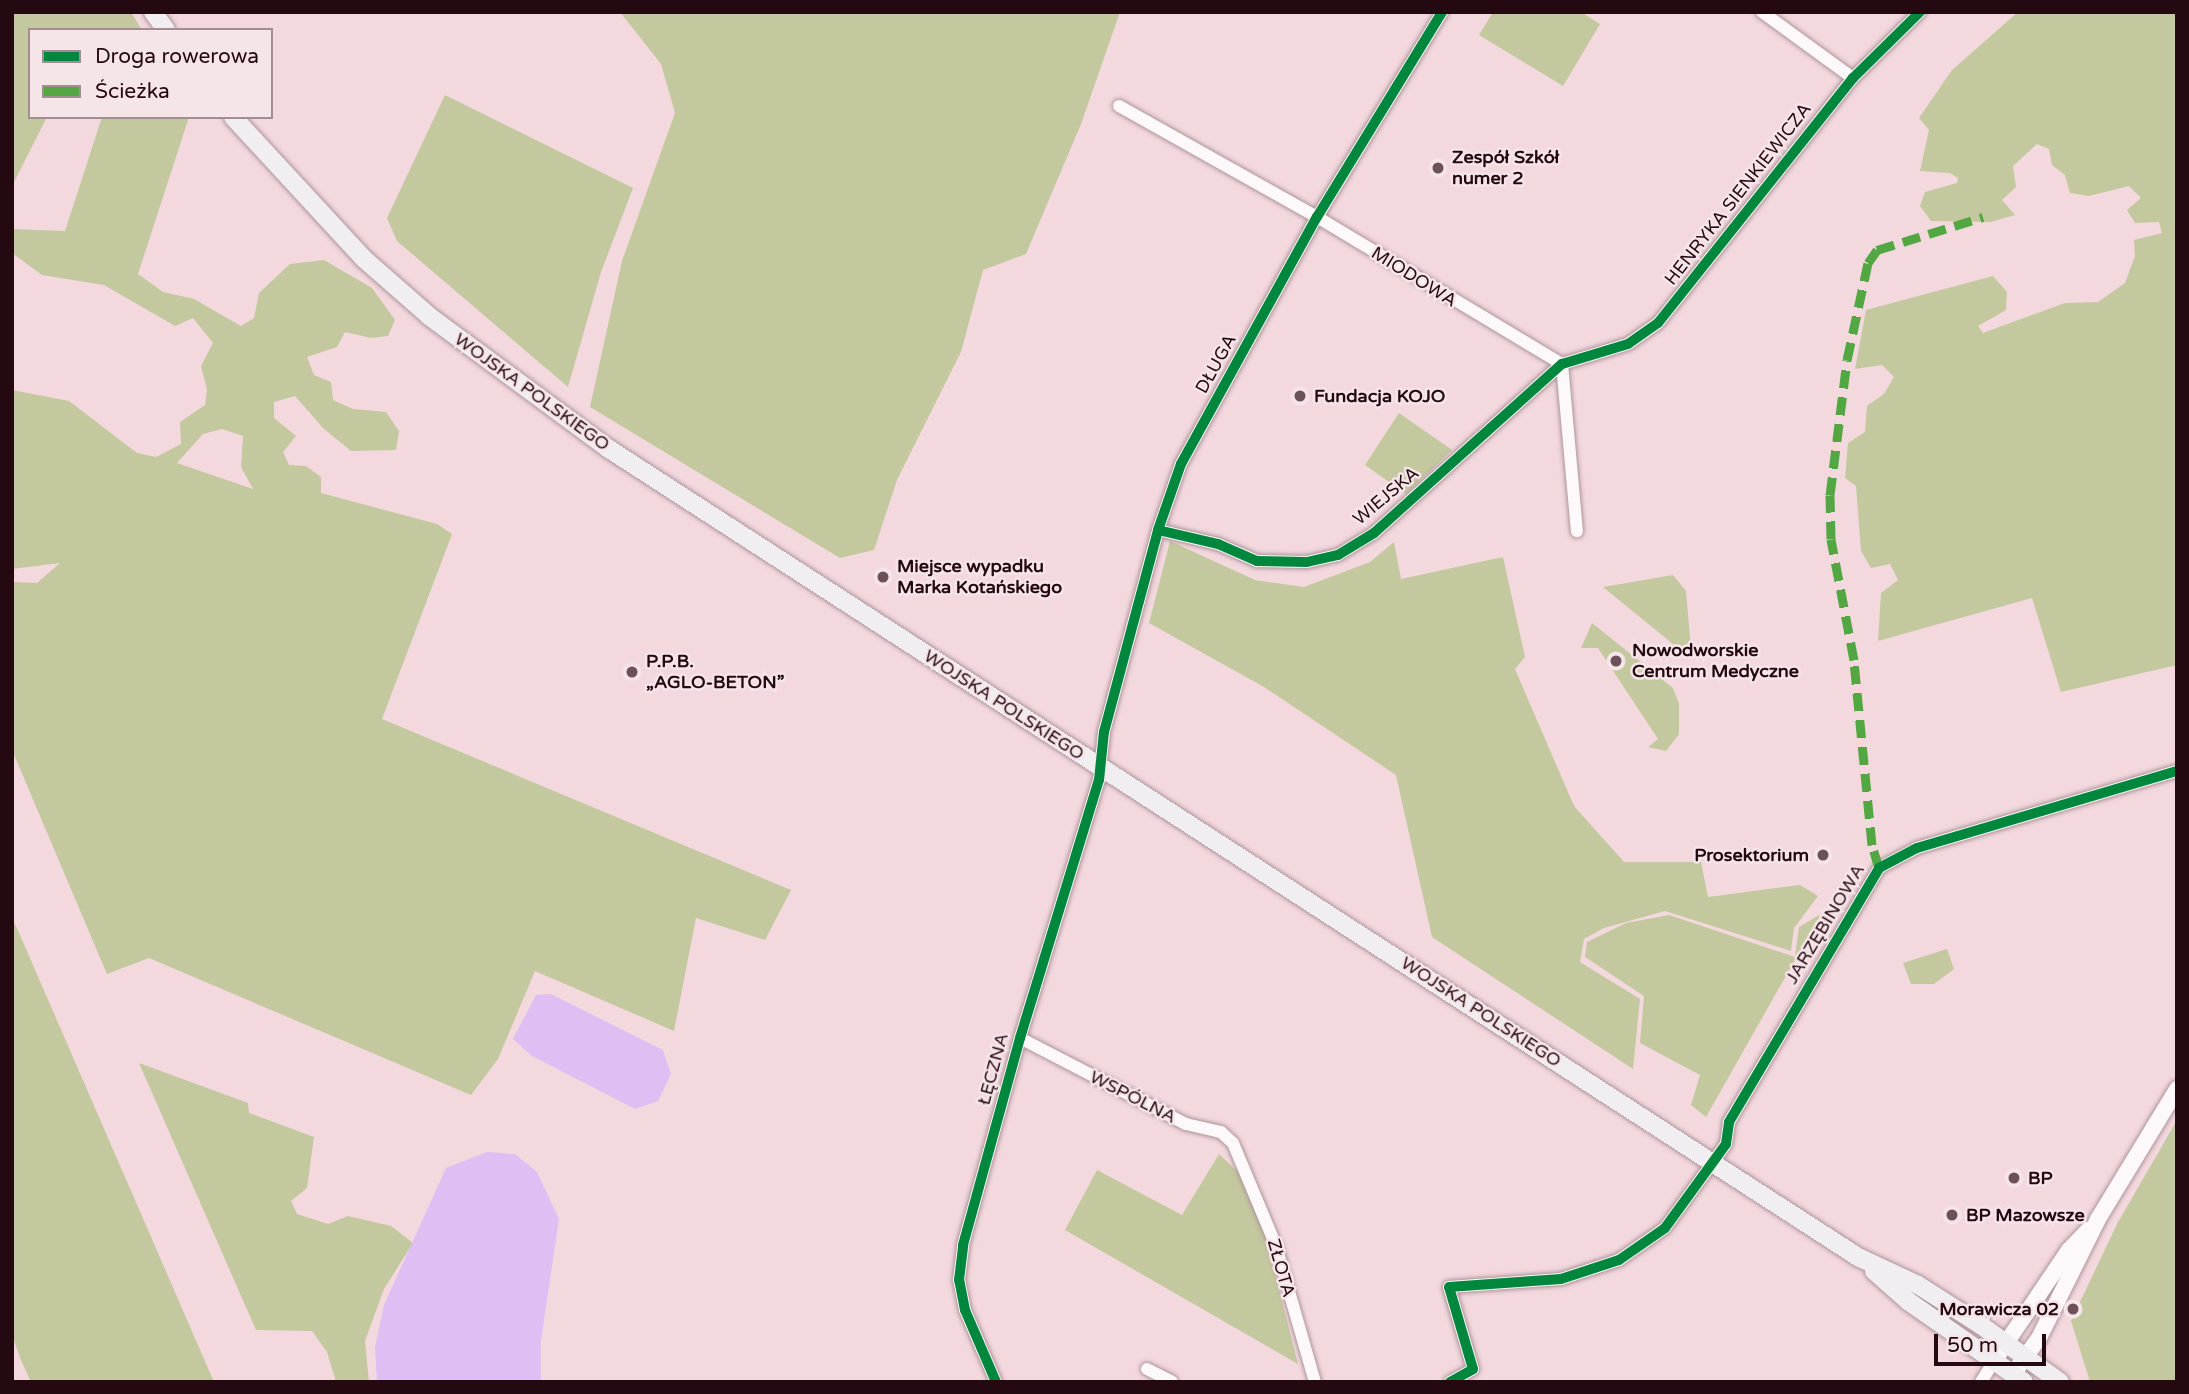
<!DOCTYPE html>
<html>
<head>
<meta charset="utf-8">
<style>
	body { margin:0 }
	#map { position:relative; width:2189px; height:1394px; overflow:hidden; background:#f3d9de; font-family:"Varela Round",sans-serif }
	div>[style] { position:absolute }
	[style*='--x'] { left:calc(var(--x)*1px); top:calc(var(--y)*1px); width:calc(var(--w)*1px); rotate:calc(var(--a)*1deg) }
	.green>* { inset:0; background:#c3c89e }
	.water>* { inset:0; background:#debef3 }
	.roads { filter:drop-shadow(0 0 2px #ae959b) drop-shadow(0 0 2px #ae959b) }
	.minor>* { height:12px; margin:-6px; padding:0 6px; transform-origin:6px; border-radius:6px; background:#fdf9fa }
	.tertiary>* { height:16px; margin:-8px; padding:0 8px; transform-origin:8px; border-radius:8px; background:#fdf9fa }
	.secondary>* { height:18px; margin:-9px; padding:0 9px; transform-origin:9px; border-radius:9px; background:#f0eef1 }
	.quiet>* { height:9px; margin-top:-4.5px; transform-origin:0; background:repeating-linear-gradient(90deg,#53a742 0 18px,transparent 0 27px) }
	.cycleway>* { height:10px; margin:-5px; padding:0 5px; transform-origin:5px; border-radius:5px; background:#00873e }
	.dots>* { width:19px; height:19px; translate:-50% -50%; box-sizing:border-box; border:4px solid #f6e5e8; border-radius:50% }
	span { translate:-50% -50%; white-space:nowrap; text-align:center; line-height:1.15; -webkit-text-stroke:5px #f6e5e8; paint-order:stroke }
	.poi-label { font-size:18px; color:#240910; font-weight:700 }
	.left { translate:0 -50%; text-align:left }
	.right { translate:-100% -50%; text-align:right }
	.street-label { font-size:18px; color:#240910 }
	.frame { position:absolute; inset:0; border:14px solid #240910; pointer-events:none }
	.legend { position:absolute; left:28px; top:28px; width:245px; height:91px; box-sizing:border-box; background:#f6e5e8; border:2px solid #a28d92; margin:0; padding:9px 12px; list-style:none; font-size:21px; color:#240910 }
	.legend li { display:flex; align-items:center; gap:14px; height:35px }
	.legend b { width:35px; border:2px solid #a28d92 }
	.scale { position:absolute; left:1934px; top:1334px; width:112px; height:32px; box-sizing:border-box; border:4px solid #240910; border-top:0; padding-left:9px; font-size:21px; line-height:24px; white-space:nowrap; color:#240910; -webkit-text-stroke:5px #f6e5e8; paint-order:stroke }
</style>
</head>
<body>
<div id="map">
	<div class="green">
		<div style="clip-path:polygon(12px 12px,131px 12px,142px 30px,30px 30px,30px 117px,47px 117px,12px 186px)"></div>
		<div style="clip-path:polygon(620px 12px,1120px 12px,1081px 124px,1026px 254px,983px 270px,961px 352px,897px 480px,874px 550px,840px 558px,590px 407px,622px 261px,675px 113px,661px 64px)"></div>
		<div style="clip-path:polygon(1493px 12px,1581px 12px,1600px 24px,1563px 86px,1479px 35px)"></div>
		<div style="clip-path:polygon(2018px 12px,2177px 12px,2177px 665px,2061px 692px,2032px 598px,1878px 641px,1881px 593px,1898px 580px,1890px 564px,1871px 568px,1861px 551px,1856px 486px,1845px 478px,1848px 443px,1865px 432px,1867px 406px,1884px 394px,1894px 377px,1882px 365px,1855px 369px,1866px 310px,1993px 276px,2007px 292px,2006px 310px,1978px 326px,1983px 333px,2065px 303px,2098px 302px,2125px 283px,2135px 256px,2134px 240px,2162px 233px,2159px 222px,2135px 223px,2127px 210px,2141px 198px,2129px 186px,2089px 196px,2070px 193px,2065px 175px,2052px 165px,2049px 149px,2037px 144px,2013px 166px,2016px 187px,2002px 200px,2015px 215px,1991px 222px,1931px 221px,1920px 206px,1925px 192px,1957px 183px,1958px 178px,1950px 173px,1920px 171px,1929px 130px,1919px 118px,1952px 70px)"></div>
		<div style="clip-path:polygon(445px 95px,633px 188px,601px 272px,568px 387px,397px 241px,387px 218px)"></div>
		<div style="clip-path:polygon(evenodd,102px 117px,189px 117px,138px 274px,163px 292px,194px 299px,241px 326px,254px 318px,259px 293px,290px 264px,324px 260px,372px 288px,395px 320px,388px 336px,371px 338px,345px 332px,337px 347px,307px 357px,314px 375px,331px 382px,333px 400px,353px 409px,386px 412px,399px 431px,396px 450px,351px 451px,323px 428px,295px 396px,274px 402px,274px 418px,296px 436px,283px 452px,289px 465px,306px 466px,321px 477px,321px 493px,437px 524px,452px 534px,382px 719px,791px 890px,765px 940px,696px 918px,674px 1031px,535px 971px,498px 1059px,471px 1095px,149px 958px,107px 974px,12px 750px,12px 582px,37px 583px,60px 563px,12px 569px,12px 390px,69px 401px,137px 453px,156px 457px,181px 444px,180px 422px,205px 405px,207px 389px,201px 366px,213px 343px,193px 318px,175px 326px,104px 285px,42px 275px,12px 253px,12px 229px,65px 231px,102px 117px,222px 429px,243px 436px,241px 467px,253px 489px,177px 463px,203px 434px,222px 429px)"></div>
		<div style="clip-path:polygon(1399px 413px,1452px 450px,1406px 494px,1365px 465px)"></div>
		<div style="clip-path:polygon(1170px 541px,1255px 580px,1304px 587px,1370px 562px,1394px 542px,1401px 579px,1503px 557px,1525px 657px,1515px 669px,1574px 806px,1624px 862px,1701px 862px,1708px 897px,1800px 885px,1818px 896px,1794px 928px,1791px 951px,1665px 911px,1604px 928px,1584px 939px,1580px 962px,1640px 999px,1633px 1069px,1432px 937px,1396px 775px,1264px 687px,1149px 623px)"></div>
		<div style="clip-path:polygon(1673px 575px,1686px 591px,1691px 649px,1684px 653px,1603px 587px)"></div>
		<div style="clip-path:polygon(1592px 623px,1673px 688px,1679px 704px,1679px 734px,1666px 751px,1648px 747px,1658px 739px,1598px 648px,1581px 648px)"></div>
		<div style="clip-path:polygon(1821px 914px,1706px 1117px,1691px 1105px,1700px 1075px,1640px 1043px,1644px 996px,1585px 957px,1587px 942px,1626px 923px,1669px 915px,1795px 957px,1799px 927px)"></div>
		<div style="clip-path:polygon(12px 920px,16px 926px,214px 1382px,31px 1382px,20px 1358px,12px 1334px)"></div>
		<div style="clip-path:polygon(1947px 949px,1954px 969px,1934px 984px,1911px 984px,1903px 963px)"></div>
		<div style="clip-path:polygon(139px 1063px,248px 1103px,249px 1113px,314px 1137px,307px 1188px,291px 1201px,297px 1214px,328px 1224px,348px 1216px,391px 1226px,413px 1243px,384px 1289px,365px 1341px,369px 1382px,336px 1382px,327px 1352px,312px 1331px,256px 1330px)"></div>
		<div style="clip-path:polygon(2177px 1120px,2177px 1382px,2090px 1382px,2071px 1321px,2117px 1224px)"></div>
		<div style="clip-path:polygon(1219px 1154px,1239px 1173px,1267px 1242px,1298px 1364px,1065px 1230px,1097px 1170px,1182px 1215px)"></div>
	</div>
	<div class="water">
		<div style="clip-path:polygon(551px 994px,663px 1050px,671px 1074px,658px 1101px,635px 1109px,532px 1056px,513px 1039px,536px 995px)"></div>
		<div style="clip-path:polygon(487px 1152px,515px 1154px,537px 1172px,559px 1219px,541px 1341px,541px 1382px,377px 1382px,375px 1347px,384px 1305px,446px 1168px)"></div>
	</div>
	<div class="roads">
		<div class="minor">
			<div style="--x:1762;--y:12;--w:112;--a:36"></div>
			<div style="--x:1119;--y:106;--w:227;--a:29.3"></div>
			<div style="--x:1317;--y:217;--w:286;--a:31"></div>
			<div style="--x:1562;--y:364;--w:168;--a:84.9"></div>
			<div style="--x:1158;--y:530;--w:62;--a:13.1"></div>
			<div style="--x:1218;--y:544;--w:43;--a:23.6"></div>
			<div style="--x:1257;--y:561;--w:50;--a:1.1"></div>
			<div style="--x:1307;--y:562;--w:32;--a:-13"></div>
			<div style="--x:1338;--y:555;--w:42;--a:-31.4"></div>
			<div style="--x:1374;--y:533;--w:253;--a:-42"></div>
			<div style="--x:1562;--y:364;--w:69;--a:-16.9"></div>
			<div style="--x:1628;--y:344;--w:37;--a:-35"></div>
			<div style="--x:1658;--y:323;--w:313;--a:-51.5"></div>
			<div style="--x:1853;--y:78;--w:94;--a:-44.6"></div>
			<div style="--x:1020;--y:1038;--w:187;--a:27.4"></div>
			<div style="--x:1186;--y:1124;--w:36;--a:13"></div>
			<div style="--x:1221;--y:1132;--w:16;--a:43"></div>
			<div style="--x:1233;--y:1143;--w:112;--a:67.3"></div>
			<div style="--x:1276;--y:1246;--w:141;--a:74"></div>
			<div style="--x:1147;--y:1369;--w:28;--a:27"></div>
			<div style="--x:996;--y:1382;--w:78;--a:-113.3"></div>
			<div style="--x:965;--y:1310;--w:31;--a:-101"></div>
			<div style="--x:959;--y:1280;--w:35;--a:-83"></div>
			<div style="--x:963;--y:1245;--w:215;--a:-74.6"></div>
			<div style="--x:1020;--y:1038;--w:270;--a:-73"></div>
			<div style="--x:1099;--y:780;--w:48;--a:-84.1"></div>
			<div style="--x:1104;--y:732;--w:209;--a:-75"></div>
			<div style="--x:1158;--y:530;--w:70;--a:-70.8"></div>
			<div style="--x:1181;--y:464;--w:282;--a:-61.2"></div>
			<div style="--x:1317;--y:217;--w:240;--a:-58.6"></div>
			<div style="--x:1450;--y:1382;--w:26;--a:-29"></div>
			<div style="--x:1473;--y:1369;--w:85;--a:-106.3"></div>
			<div style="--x:1449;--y:1287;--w:112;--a:-4.1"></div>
			<div style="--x:1561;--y:1279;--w:61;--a:-18.1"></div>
			<div style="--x:1619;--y:1260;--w:56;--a:-34.8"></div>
			<div style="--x:1665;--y:1228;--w:104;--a:-54"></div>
			<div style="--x:1726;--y:1144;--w:22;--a:-82"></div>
			<div style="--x:1729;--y:1122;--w:295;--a:-59.4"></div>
			<div style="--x:1879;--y:868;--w:43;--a:-27.8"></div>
			<div style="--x:1917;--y:848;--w:271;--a:-16.5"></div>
			<div style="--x:1981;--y:1382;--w:25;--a:-58"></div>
		</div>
		<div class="tertiary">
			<div style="--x:1994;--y:1361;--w:134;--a:-56"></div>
			<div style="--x:2069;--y:1250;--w:29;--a:-46"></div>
			<div style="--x:2013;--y:1374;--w:44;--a:-54.2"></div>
			<div style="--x:2039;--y:1338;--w:133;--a:-63.6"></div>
			<div style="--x:2098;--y:1219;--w:152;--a:-58.7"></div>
		</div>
		<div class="secondary">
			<div style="--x:153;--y:12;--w:22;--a:54"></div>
			<div style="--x:233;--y:117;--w:193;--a:47.3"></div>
			<div style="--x:364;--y:259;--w:86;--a:41.2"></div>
			<div style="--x:429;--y:316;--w:224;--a:36.5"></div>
			<div style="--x:609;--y:449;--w:1488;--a:32.9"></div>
			<div style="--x:1858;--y:1257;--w:66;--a:25"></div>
			<div style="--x:1918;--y:1285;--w:76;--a:32.6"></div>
			<div style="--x:1982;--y:1326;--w:96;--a:35.7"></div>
			<div style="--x:1874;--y:1271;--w:45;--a:41.4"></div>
			<div style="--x:1908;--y:1301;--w:141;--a:34.9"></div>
		</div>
	</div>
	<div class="quiet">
		<div style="--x:1879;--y:868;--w:24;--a:-107"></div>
		<div style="--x:1872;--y:845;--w:186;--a:-95.6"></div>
		<div style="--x:1854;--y:660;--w:123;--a:-100.8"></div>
		<div style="--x:1831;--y:539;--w:44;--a:-91.3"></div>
		<div style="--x:1830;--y:495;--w:136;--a:-82.8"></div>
		<div style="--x:1847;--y:360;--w:99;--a:-77.8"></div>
		<div style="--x:1868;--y:263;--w:16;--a:-55"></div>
		<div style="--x:1877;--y:250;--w:111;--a:-17.3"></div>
	</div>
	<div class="cycleway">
		<div style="--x:1158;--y:530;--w:62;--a:13.1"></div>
		<div style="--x:1218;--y:544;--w:43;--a:23.6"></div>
		<div style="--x:1257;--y:561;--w:50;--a:1.1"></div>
		<div style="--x:1307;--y:562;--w:32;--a:-13"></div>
		<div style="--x:1338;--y:555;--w:42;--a:-31.4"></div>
		<div style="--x:1374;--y:533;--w:253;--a:-42"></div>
		<div style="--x:1562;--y:364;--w:69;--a:-16.9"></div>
		<div style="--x:1628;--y:344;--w:37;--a:-35"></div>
		<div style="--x:1658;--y:323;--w:313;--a:-51.5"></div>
		<div style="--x:1853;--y:78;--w:94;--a:-44.6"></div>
		<div style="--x:996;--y:1382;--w:78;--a:-113.3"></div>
		<div style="--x:965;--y:1310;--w:31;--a:-101"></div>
		<div style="--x:959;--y:1280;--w:35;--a:-83"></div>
		<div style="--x:963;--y:1245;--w:215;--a:-74.6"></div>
		<div style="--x:1020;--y:1038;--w:270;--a:-73"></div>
		<div style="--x:1099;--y:780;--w:48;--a:-84.1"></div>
		<div style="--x:1104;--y:732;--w:209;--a:-75"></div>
		<div style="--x:1158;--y:530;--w:70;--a:-70.8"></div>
		<div style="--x:1181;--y:464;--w:282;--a:-61.2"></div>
		<div style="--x:1317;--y:217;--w:240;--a:-58.6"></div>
		<div style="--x:1450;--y:1382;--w:26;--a:-29"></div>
		<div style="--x:1473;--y:1369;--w:85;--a:-106.3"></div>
		<div style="--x:1449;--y:1287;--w:112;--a:-4.1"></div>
		<div style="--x:1561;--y:1279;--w:61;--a:-18.1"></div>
		<div style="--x:1619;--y:1260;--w:56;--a:-34.8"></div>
		<div style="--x:1665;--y:1228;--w:104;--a:-54"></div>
		<div style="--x:1726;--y:1144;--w:22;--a:-82"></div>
		<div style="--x:1729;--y:1122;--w:295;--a:-59.4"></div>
		<div style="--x:1879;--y:868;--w:43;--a:-27.8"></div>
		<div style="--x:1917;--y:848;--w:271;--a:-16.5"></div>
	</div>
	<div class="dots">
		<div style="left:1438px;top:168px;background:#6c5258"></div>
		<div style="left:1300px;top:396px;background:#6c5258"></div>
		<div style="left:883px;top:577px;background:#6c5258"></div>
		<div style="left:1616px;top:661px;background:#6c5258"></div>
		<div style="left:632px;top:672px;background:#6c5258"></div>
		<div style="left:1823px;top:855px;background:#6c5258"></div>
		<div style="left:2014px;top:1178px;background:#6c5258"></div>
		<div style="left:1952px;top:1215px;background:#6c5258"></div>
		<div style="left:2073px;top:1309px;background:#6c5258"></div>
	</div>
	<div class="poi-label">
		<span class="left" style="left:1452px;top:168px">Zespół Szkół<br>numer 2</span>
		<span class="left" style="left:1314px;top:396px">Fundacja KOJO</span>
		<span class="left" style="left:897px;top:577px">Miejsce wypadku<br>Marka Kotańskiego</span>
		<span class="left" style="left:1632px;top:661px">Nowodworskie<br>Centrum Medyczne</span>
		<span class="left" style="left:646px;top:672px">P.P.B.<br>„AGLO-BETON”</span>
		<span class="right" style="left:1809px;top:855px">Prosektorium</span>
		<span class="left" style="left:2028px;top:1178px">BP</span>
		<span class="left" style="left:1966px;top:1215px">BP Mazowsze</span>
		<span class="right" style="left:2059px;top:1309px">Morawicza 02</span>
	</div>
	<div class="street-label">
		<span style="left:1738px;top:194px;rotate:-52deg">HENRYKA SIENKIEWICZA</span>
		<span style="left:1414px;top:277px;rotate:32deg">MIODOWA</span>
		<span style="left:1216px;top:364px;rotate:-61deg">DŁUGA</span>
		<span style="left:532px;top:392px;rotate:36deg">WOJSKA POLSKIEGO</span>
		<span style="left:1386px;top:496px;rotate:-40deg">WIEJSKA</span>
		<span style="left:1004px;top:705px;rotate:33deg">WOJSKA POLSKIEGO</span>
		<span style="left:1825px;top:924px;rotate:-59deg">JARZĘBINOWA</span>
		<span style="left:1481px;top:1012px;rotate:33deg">WOJSKA POLSKIEGO</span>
		<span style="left:993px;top:1069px;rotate:-75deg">ŁĘCZNA</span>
		<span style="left:1133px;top:1097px;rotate:27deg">WSPÓLNA</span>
		<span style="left:1281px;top:1268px;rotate:74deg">ZŁOTA</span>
	</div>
	<div class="frame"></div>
	<ul class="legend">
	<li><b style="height:9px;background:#00873e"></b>Droga rowerowa</li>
	<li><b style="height:9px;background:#53a742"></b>Ścieżka</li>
	</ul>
	<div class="scale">50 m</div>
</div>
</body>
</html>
